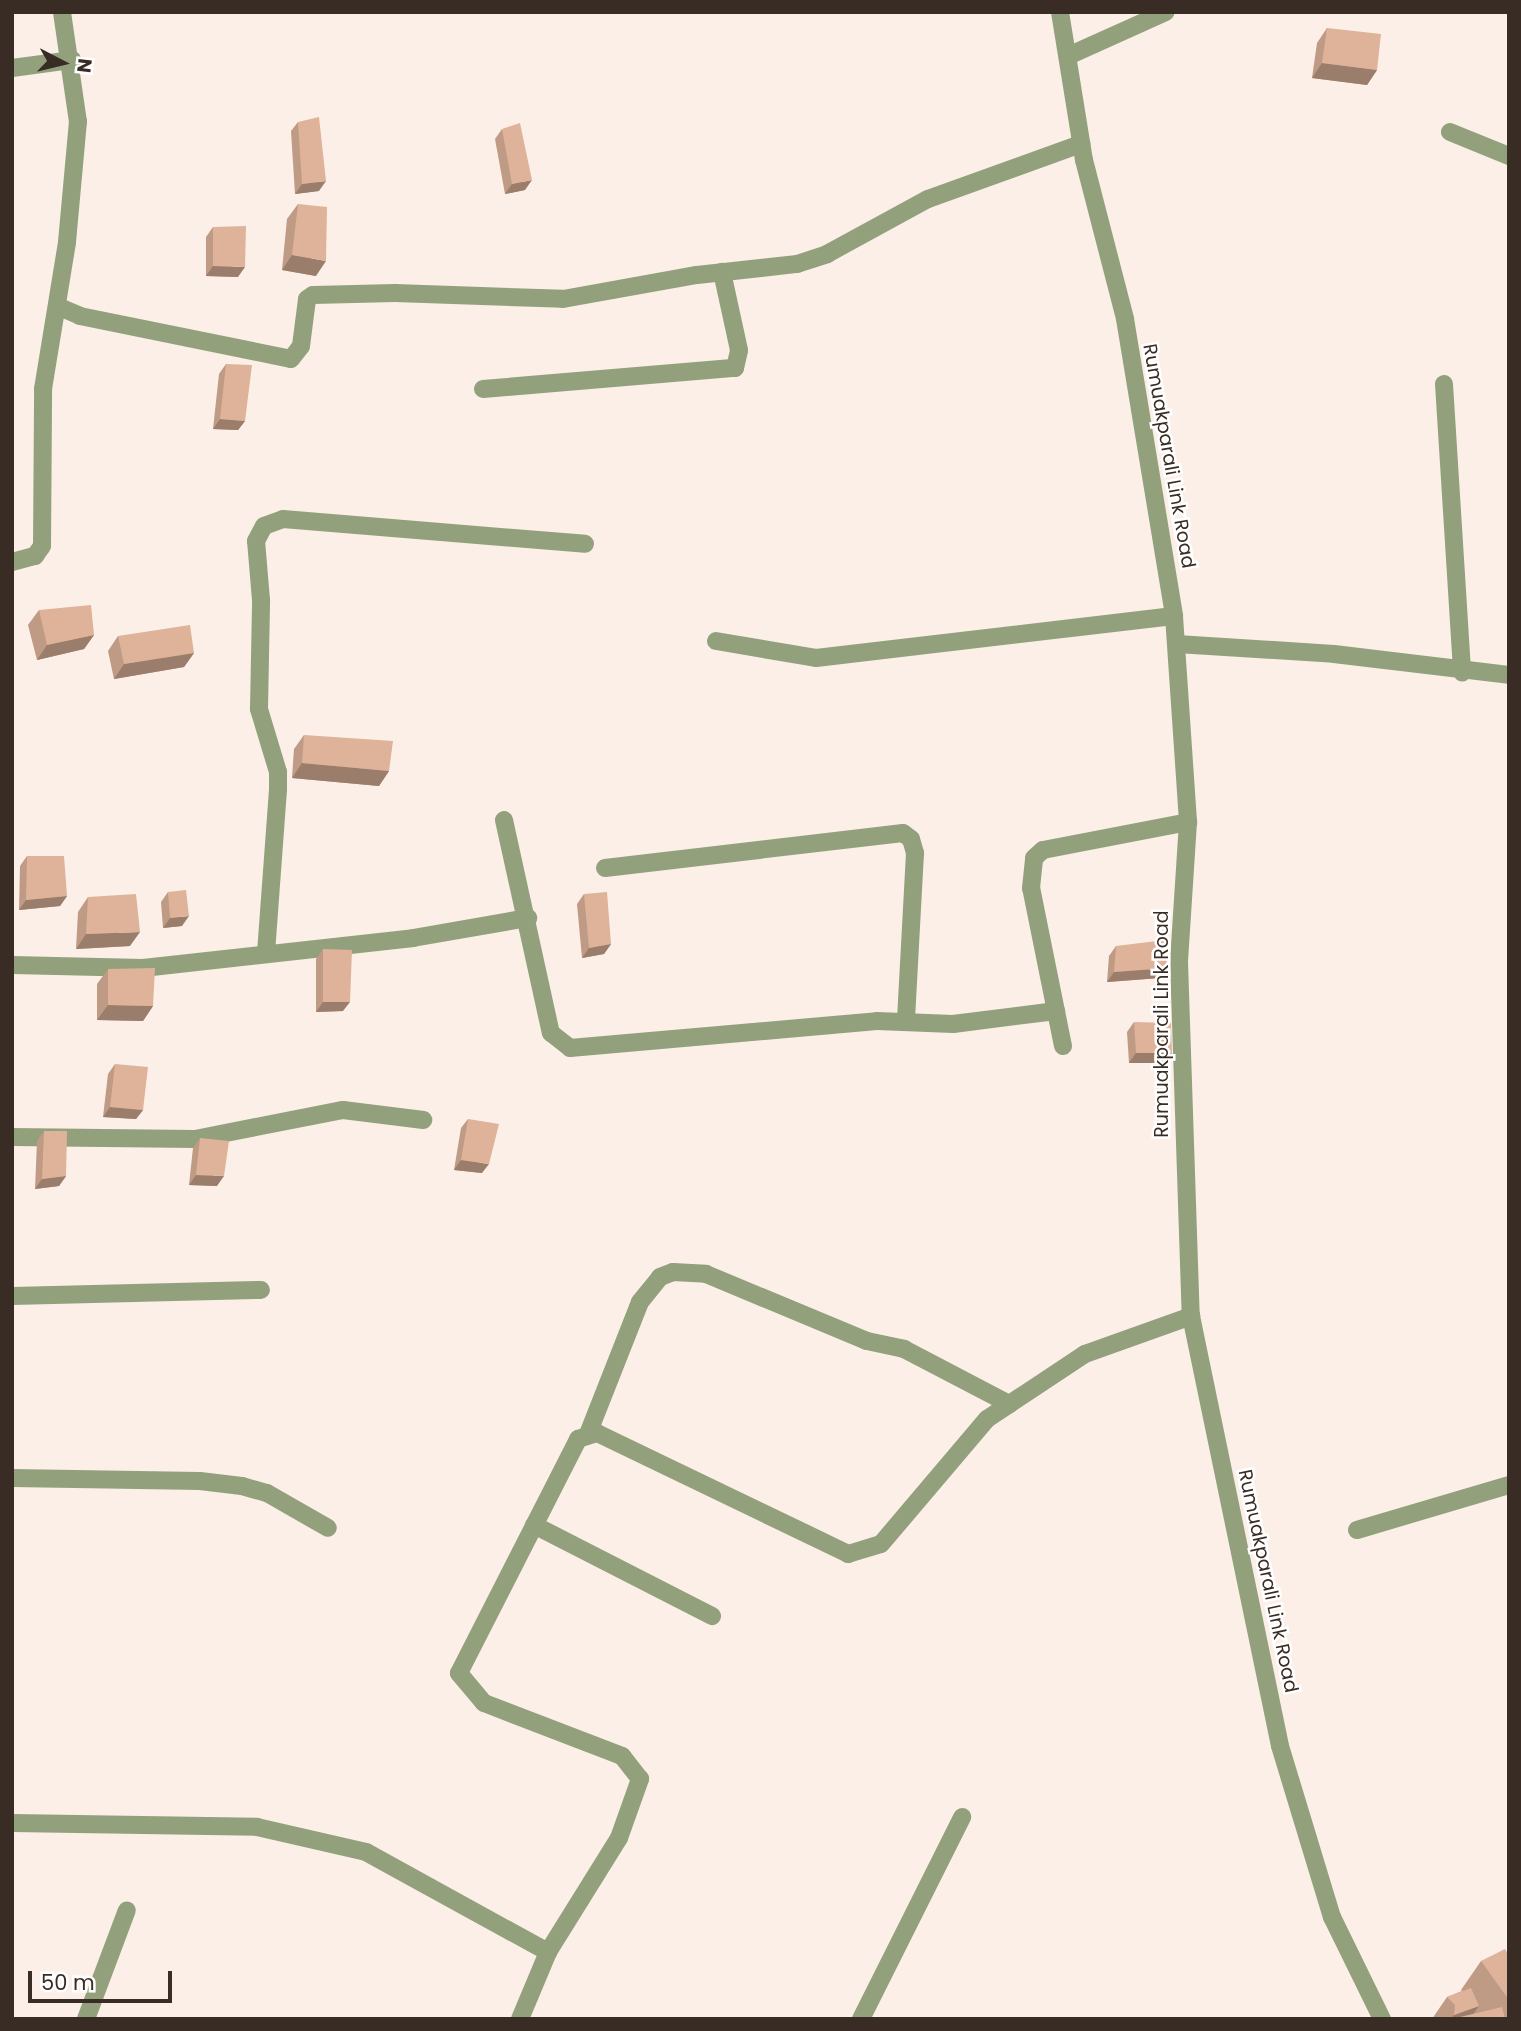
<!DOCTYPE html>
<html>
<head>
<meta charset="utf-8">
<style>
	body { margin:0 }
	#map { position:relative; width:1521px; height:2031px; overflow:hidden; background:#fcefe8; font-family:Poppins,sans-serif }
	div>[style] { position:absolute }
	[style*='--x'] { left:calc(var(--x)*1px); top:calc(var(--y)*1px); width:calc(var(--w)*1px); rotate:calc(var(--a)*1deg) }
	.minor>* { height:18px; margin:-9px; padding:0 9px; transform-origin:9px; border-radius:9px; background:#92a17c }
	.wall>* { inset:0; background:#bf9a84 }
	.shaded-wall>* { inset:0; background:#9b7d6b }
	.building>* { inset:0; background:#deb399 }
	span { translate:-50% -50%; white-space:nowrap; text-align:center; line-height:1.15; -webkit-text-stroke:5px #fff; paint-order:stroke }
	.street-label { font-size:19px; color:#382c25 }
	.frame { position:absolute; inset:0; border:14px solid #382c25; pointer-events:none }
	.north { position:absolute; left:28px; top:28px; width:70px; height:70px; -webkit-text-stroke:5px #fff; paint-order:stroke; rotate:97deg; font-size:19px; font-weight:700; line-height:28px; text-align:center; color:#382c25 }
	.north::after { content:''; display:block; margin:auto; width:24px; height:32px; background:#382c25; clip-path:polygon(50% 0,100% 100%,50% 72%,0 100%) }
	.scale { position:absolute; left:28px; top:1971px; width:144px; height:32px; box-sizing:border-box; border:4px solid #382c25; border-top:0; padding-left:9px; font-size:21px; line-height:24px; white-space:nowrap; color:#382c25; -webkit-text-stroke:5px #fff; paint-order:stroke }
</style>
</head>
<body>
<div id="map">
	<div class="minor">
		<div style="--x:1060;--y:12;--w:150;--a:80.8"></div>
		<div style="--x:1084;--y:160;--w:164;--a:75.5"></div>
		<div style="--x:1125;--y:319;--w:301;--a:80.6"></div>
		<div style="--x:1174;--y:616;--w:206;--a:86.1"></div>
		<div style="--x:1188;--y:822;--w:140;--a:93.7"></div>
		<div style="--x:1179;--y:962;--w:354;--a:88.1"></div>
		<div style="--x:1191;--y:1316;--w:439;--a:78.3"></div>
		<div style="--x:1280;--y:1746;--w:179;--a:73.1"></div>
		<div style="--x:1332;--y:1917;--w:114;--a:63.9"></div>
		<div style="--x:1068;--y:56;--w:107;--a:-24.2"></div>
		<div style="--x:12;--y:68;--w:61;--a:-7.6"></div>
		<div style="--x:1450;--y:132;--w:64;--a:22.1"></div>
		<div style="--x:57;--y:306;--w:25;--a:23"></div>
		<div style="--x:80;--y:316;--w:215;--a:11.5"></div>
		<div style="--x:291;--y:359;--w:16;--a:-52"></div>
		<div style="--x:301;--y:346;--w:47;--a:-82.7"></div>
		<div style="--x:307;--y:299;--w:7;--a:-34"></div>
		<div style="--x:313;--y:295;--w:82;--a:-1.4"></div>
		<div style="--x:395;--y:293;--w:168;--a:2"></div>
		<div style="--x:563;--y:299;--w:136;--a:-10.2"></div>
		<div style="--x:697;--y:275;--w:101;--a:-6.3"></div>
		<div style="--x:797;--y:264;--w:32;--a:-18"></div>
		<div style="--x:827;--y:254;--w:115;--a:-28.6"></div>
		<div style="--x:928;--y:199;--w:163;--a:-19.8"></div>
		<div style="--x:1444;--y:384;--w:289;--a:86.4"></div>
		<div style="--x:483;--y:389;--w:253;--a:-4.8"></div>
		<div style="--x:735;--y:368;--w:18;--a:-77"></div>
		<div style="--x:739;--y:350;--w:80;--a:-102.3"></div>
		<div style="--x:12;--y:562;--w:24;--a:-15"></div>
		<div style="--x:35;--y:556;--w:12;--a:-55"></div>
		<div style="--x:42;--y:546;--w:157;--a:-89.6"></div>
		<div style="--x:43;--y:389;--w:149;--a:-80.7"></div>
		<div style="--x:67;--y:242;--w:121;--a:-84.8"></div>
		<div style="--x:78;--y:122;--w:111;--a:-98.3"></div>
		<div style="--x:716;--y:641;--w:101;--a:9.6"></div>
		<div style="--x:816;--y:658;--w:360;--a:-6.7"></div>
		<div style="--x:1177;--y:644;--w:157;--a:3.6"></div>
		<div style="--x:1334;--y:654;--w:176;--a:6.8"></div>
		<div style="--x:504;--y:820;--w:218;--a:77.6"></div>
		<div style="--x:551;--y:1033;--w:24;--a:38"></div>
		<div style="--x:570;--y:1048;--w:308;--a:-5"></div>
		<div style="--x:877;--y:1021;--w:76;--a:2.3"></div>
		<div style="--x:953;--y:1024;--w:104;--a:-7.2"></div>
		<div style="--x:605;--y:868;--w:300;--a:-6.7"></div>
		<div style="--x:903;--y:833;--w:10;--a:37"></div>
		<div style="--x:911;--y:839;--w:15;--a:74"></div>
		<div style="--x:915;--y:853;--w:167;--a:93.1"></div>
		<div style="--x:266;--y:953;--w:164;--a:-85.8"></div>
		<div style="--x:278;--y:789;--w:17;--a:-90"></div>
		<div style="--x:278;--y:772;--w:66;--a:-106.8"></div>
		<div style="--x:259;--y:709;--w:109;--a:-88.9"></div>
		<div style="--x:261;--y:600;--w:59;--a:-94.8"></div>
		<div style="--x:256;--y:541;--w:17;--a:-62"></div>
		<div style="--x:264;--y:526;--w:20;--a:-20"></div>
		<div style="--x:283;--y:519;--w:303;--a:4.7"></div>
		<div style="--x:12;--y:965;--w:131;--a:1.3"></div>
		<div style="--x:143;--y:968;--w:272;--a:-6.3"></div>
		<div style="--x:413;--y:938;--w:117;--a:-9.9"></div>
		<div style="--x:1063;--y:1046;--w:161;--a:-101.4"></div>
		<div style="--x:1031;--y:888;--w:30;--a:-84"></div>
		<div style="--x:1034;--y:858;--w:12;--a:-42"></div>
		<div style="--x:1043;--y:850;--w:148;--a:-10.9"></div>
		<div style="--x:12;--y:1137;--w:183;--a:0.6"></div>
		<div style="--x:195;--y:1139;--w:151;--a:-11.1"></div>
		<div style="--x:343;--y:1110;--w:81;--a:7.1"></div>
		<div style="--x:12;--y:1296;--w:249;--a:-1.4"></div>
		<div style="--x:588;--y:1434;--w:142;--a:-68.5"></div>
		<div style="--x:640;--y:1302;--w:32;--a:-51"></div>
		<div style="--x:660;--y:1277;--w:14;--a:-21"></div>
		<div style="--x:673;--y:1272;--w:33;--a:3"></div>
		<div style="--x:706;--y:1274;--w:174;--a:22.6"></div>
		<div style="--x:867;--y:1341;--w:38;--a:12"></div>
		<div style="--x:904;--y:1349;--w:119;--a:27.6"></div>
		<div style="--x:12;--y:1478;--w:188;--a:0.9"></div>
		<div style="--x:200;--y:1481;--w:42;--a:6.8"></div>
		<div style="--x:242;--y:1486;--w:26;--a:16"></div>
		<div style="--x:267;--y:1493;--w:70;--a:29.8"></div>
		<div style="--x:534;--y:1525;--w:200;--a:27.1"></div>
		<div style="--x:1357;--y:1530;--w:159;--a:-16.5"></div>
		<div style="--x:12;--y:1823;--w:245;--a:0.9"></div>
		<div style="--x:257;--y:1827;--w:112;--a:12.9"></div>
		<div style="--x:366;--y:1852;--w:208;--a:28.8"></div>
		<div style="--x:86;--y:2019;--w:116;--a:-69.4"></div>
		<div style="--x:520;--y:2019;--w:73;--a:-67.3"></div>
		<div style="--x:548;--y:1952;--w:134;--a:-58.1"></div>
		<div style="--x:619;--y:1838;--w:63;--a:-70.4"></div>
		<div style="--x:640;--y:1779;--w:29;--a:-128"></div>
		<div style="--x:622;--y:1756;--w:148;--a:-159"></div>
		<div style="--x:484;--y:1703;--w:39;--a:-130"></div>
		<div style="--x:459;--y:1673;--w:263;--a:-63"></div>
		<div style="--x:578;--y:1439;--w:20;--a:-18"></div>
		<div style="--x:597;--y:1433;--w:279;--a:25.7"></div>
		<div style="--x:848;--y:1554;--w:34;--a:-17"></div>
		<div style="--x:881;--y:1544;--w:164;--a:-49.7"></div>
		<div style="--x:987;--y:1419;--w:118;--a:-33.6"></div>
		<div style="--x:1085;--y:1354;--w:113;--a:-19.7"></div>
		<div style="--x:861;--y:2019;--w:226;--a:-63.4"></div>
	</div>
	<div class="wall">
		<div style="clip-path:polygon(1327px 28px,1377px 70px,1367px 85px,1312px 78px,1317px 43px)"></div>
		<div style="clip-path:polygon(298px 122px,319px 191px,295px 194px,291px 131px)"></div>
		<div style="clip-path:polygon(502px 129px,525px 190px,505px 194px,495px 139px)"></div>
		<div style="clip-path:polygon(298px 204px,316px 276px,282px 270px,287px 219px)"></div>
		<div style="clip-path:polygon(213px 227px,238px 277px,206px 276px,206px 237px)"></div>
		<div style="clip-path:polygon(226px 364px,245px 421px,238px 430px,213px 429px,219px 374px)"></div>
		<div style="clip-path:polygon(39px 610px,94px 635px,84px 649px,37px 660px,28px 625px)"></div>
		<div style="clip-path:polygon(118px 636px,194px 653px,184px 667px,114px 679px,108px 651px)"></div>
		<div style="clip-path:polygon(304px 735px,389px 771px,379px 786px,292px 778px,294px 749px)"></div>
		<div style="clip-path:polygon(27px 856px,67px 896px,60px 906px,19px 910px,20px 866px)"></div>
		<div style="clip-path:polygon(168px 892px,182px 926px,163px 928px,161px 902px)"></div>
		<div style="clip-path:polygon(584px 894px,611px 944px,604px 954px,582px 958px,577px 904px)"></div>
		<div style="clip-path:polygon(88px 897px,130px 946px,76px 949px,78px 912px)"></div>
		<div style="clip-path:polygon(1116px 946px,1160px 978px,1107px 982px,1109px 956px)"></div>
		<div style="clip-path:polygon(323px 949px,343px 1011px,316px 1012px,316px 959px)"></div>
		<div style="clip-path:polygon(108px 969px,153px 1006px,143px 1021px,97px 1020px,97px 984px)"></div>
		<div style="clip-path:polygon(1134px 1022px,1165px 1063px,1129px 1063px,1127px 1032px)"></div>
		<div style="clip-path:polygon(115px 1064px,143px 1110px,136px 1119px,103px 1117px,108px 1074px)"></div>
		<div style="clip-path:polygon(468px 1119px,482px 1173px,454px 1170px,461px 1128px)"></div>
		<div style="clip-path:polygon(44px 1131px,66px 1176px,59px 1186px,35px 1189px,37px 1141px)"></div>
		<div style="clip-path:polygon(200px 1138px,217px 1186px,189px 1185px,193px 1148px)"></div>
		<div style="clip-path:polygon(1509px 1955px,1509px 2019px,1432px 2019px,1447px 1997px,1462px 1991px,1461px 1990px,1481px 1961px)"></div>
	</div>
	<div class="shaded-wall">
		<div style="clip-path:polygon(1322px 63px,1377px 70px,1367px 85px,1312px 78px)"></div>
		<div style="clip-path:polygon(532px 180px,525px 190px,505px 194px,512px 184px)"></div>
		<div style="clip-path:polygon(326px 181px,319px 191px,295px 194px,302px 184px)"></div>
		<div style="clip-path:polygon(292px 255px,326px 261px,316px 276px,282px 270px)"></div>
		<div style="clip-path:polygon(213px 266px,245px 267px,238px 277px,206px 276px)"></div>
		<div style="clip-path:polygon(220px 419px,245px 421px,238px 430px,213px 429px)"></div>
		<div style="clip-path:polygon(94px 635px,84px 649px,37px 660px,47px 645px)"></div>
		<div style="clip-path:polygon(194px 653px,184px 667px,114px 679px,124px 664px)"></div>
		<div style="clip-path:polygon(302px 763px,389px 771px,379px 786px,292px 778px)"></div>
		<div style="clip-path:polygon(67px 896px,60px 906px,19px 910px,26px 900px)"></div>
		<div style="clip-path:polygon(189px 916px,182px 926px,163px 928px,170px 918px)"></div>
		<div style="clip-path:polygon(140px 932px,130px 946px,76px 949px,86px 934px)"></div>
		<div style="clip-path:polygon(611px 944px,604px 954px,582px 958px,589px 948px)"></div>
		<div style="clip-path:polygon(1167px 968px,1160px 978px,1107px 982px,1114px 972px)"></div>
		<div style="clip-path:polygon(323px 1002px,350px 1002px,343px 1011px,316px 1012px)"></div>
		<div style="clip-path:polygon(108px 1005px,153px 1006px,143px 1021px,97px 1020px)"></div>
		<div style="clip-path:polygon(1136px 1053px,1172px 1053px,1165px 1063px,1129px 1063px)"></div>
		<div style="clip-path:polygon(110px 1107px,143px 1110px,136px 1119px,103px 1117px)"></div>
		<div style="clip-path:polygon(461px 1160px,489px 1164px,482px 1173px,454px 1170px)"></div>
		<div style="clip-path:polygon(196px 1175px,224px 1176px,217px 1186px,189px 1185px)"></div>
		<div style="clip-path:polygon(66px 1176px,59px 1186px,35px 1189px,42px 1179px)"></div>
		<div style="clip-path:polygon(1479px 2006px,1470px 2019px,1460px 2017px,1459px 2019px,1451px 2019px,1454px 2015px)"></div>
	</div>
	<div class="building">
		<div style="clip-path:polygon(1327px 28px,1381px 34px,1377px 70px,1322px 63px)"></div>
		<div style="clip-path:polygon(319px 117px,326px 181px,302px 184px,298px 122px)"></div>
		<div style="clip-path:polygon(520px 123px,532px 180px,512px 184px,502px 129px)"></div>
		<div style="clip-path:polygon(298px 204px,327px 207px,326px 261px,292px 255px)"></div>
		<div style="clip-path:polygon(246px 226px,245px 267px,213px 266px,213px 227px)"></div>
		<div style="clip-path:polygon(226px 364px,252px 365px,245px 421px,220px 419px)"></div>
		<div style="clip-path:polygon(91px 605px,94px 635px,47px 645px,39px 610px)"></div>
		<div style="clip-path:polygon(190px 625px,194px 653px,124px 664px,118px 636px)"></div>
		<div style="clip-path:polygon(304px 735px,393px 741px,389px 771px,302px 763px)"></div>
		<div style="clip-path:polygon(27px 856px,64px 856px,67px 896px,26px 900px)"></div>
		<div style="clip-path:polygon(186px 890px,189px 916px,170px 918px,168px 892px)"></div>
		<div style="clip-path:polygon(607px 892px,611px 944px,589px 948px,584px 894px)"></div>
		<div style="clip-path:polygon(136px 894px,140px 932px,86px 934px,88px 897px)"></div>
		<div style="clip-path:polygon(1165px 940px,1167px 968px,1114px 972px,1116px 946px)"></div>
		<div style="clip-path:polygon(323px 949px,352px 950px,350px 1002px,323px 1002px)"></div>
		<div style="clip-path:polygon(155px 968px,153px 1006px,108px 1005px,108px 969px)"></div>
		<div style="clip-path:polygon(1134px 1022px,1171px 1023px,1172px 1053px,1136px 1053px)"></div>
		<div style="clip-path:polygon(115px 1064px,148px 1067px,143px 1110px,110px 1107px)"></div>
		<div style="clip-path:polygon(468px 1119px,499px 1124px,489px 1164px,461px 1160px)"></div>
		<div style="clip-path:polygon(44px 1131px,67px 1131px,66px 1176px,42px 1179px)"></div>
		<div style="clip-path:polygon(200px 1138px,229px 1141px,224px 1176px,196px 1175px)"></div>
		<div style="clip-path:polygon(1505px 1949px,1509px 1955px,1509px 2000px,1481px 1961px)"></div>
		<div style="clip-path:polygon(1471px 1988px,1479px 2006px,1454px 2015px,1455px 2005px,1447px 1997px)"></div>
		<div style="clip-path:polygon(1502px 2007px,1505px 2019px,1461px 2019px,1460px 2017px)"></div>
	</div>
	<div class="street-label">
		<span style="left:1169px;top:456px;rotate:80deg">Rumuakparali Link Road</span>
		<span style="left:1162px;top:1024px;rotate:-90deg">Rumuakparali Link Road</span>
		<span style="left:1268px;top:1581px;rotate:78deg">Rumuakparali Link Road</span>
	</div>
	<div class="frame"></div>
	<div class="north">N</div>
	<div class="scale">50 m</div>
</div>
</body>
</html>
